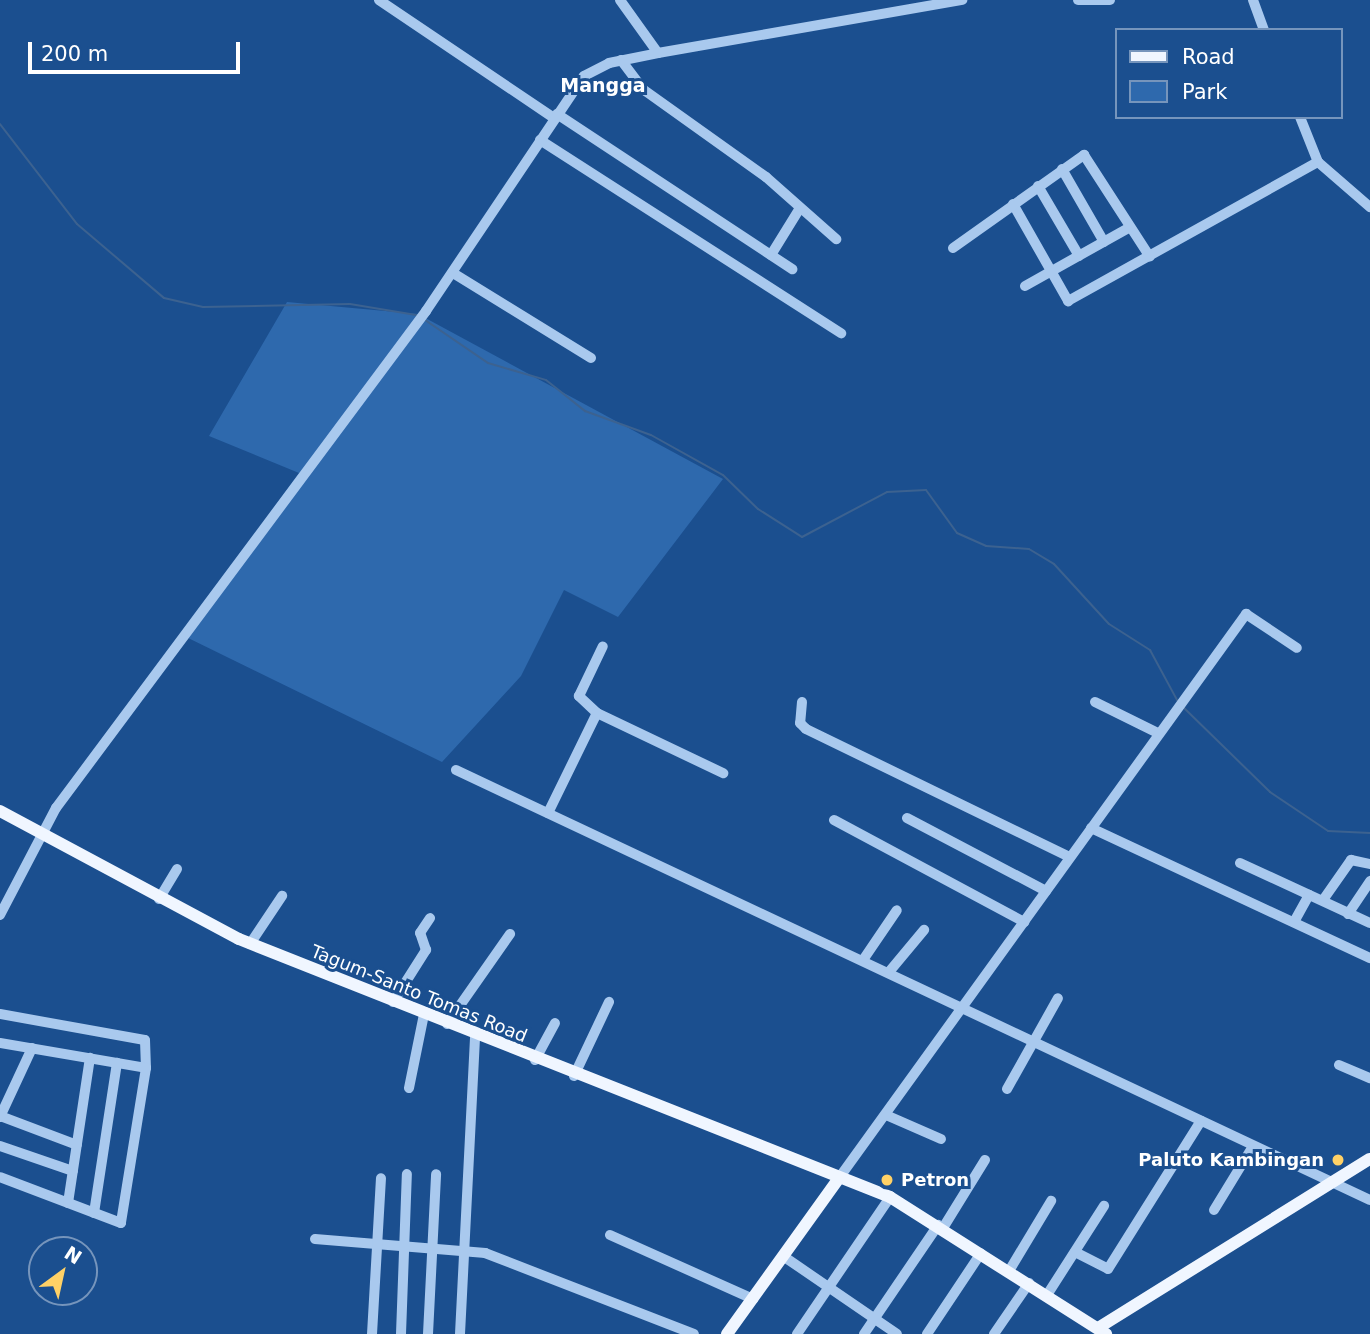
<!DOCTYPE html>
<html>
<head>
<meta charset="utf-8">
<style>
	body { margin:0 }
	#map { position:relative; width:1370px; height:1334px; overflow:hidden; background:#1b4f8f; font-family:"DejaVu Sans",sans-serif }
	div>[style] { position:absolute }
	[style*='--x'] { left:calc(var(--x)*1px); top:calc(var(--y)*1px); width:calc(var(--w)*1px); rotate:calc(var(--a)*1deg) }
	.green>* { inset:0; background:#2e69ad }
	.stream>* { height:2px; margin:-1px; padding:0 1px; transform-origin:1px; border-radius:1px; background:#3c6290 }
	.minor>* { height:10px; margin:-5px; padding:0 5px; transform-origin:5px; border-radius:5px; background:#a9c9ee }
	.major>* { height:12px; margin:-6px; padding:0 6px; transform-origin:6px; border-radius:6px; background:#f0f6ff }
	.dots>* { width:19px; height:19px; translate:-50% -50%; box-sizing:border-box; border:4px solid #1b4f8f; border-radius:50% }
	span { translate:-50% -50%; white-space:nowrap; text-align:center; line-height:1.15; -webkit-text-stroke:6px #1b4f8f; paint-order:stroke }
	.street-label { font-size:18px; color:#fff }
	.poi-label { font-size:18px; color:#fff; font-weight:700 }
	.right { translate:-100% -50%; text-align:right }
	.left { translate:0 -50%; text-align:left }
	.neighbourhood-label { font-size:19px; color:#fff; font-weight:700 }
	.legend { position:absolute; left:1115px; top:28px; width:228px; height:91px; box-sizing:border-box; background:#1b4f8f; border:2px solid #7695bc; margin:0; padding:9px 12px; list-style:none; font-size:21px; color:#fff }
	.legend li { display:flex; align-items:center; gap:14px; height:35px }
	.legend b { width:35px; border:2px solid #7695bc }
	.north { position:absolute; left:28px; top:1236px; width:70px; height:70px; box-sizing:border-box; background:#1b4f8f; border:2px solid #7695bc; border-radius:50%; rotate:33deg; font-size:19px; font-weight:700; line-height:28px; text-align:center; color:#fff }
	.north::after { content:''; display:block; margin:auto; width:24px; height:32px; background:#ffd166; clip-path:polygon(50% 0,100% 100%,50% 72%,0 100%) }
	.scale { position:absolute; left:28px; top:42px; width:212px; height:32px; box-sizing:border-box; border:4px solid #fff; border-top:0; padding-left:9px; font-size:21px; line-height:24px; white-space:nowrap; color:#fff; -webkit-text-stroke:5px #1b4f8f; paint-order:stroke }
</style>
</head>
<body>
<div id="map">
	<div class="green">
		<div style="clip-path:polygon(287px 302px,418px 314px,723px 479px,618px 617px,564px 590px,521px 676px,442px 762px,182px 635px,299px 473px,209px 436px)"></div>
	</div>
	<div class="stream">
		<div style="--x:0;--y:124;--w:126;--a:52.4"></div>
		<div style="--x:77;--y:224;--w:114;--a:40.4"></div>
		<div style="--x:164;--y:298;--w:40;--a:13"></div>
		<div style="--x:203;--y:307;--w:147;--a:-1.2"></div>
		<div style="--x:350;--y:304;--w:67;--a:9.5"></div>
		<div style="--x:425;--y:320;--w:76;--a:34.3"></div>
		<div style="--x:488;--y:363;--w:60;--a:16.3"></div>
		<div style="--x:546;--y:380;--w:50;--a:38.5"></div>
		<div style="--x:585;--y:411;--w:70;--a:20"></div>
		<div style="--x:651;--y:435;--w:82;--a:29.1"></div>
		<div style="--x:723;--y:475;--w:49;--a:44.2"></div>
		<div style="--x:758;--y:509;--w:52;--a:32.5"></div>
		<div style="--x:802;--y:537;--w:96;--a:-27.9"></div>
		<div style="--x:887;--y:492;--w:39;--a:-3"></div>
		<div style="--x:926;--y:490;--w:53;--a:54.2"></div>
		<div style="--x:957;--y:533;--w:32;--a:24"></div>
		<div style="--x:986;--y:546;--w:43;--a:4"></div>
		<div style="--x:1029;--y:549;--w:29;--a:31"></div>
		<div style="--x:1054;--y:564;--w:81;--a:47.5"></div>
		<div style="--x:1109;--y:624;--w:49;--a:32.4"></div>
		<div style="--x:1150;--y:650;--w:57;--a:61.6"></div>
		<div style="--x:1183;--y:707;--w:122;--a:44.3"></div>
		<div style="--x:1270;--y:792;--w:70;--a:33.9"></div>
		<div style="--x:1328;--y:831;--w:42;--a:2.7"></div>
	</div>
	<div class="minor">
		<div style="--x:379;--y:0;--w:211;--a:34"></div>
		<div style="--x:620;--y:0;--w:65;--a:54.4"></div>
		<div style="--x:1078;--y:0;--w:32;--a:0"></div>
		<div style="--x:1253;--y:0;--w:32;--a:70"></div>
		<div style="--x:621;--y:60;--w:38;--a:53"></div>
		<div style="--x:644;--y:90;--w:150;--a:35.5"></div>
		<div style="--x:766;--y:177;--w:94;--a:41.5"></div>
		<div style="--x:557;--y:114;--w:282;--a:33.4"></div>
		<div style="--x:1300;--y:117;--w:48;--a:68.2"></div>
		<div style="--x:1318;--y:162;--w:69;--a:40.9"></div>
		<div style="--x:540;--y:140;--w:358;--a:32.7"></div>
		<div style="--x:1062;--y:169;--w:84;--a:60.1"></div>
		<div style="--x:1038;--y:186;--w:81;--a:59.6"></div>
		<div style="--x:1013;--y:204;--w:112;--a:60.4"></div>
		<div style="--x:1068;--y:301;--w:286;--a:-29.1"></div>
		<div style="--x:953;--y:248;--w:161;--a:-35.4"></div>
		<div style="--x:1084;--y:155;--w:121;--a:57.1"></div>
		<div style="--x:771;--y:255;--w:55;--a:-58.3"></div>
		<div style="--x:453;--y:273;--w:162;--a:31.6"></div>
		<div style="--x:1025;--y:286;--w:120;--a:-29.3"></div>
		<div style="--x:802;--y:702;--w:21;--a:95"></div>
		<div style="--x:800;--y:723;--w:8;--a:45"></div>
		<div style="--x:806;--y:729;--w:293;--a:25.9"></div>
		<div style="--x:1095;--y:702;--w:70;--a:26.2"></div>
		<div style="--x:597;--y:713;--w:25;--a:-137"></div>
		<div style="--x:579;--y:696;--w:55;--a:-64.4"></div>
		<div style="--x:456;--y:770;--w:1010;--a:25.2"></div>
		<div style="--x:548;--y:813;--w:111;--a:-63.9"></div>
		<div style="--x:597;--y:713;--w:140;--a:25.5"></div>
		<div style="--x:907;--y:818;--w:157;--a:27.7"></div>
		<div style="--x:834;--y:820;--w:216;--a:28.2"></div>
		<div style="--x:1091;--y:828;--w:308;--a:25"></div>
		<div style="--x:1240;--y:863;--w:143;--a:24.8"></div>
		<div style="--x:159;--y:899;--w:35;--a:-59"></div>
		<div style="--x:1323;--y:900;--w:49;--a:-55"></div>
		<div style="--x:1351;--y:860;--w:19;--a:12"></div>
		<div style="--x:1348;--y:914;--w:40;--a:-56"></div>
		<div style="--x:0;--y:915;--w:121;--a:-62.4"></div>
		<div style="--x:56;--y:808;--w:620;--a:-53.33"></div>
		<div style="--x:426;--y:311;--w:283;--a:-56.1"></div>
		<div style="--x:584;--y:76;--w:28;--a:-27"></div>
		<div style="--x:609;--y:63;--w:50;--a:-11.5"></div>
		<div style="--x:658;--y:53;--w:309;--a:-9.9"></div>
		<div style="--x:1294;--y:922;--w:31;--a:-61"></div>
		<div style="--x:250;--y:944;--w:58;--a:-56.3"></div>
		<div style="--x:863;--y:960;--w:60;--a:-55.8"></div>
		<div style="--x:889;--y:972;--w:55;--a:-50.2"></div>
		<div style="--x:393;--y:1002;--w:62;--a:-57.6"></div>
		<div style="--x:426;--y:950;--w:18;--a:-109"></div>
		<div style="--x:420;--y:933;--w:18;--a:-56"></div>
		<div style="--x:0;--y:1014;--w:147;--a:10.2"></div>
		<div style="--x:145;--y:1040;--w:28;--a:88"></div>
		<div style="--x:447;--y:1024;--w:110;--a:-55"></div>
		<div style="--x:0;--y:1043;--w:148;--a:9.7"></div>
		<div style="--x:146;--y:1068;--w:157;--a:99.2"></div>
		<div style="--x:121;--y:1223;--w:129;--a:-159.2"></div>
		<div style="--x:535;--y:1060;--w:42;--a:-61.6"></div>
		<div style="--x:1339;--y:1065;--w:34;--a:23"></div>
		<div style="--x:574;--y:1076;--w:82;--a:-64.7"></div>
		<div style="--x:409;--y:1088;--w:76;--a:-78.5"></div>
		<div style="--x:1007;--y:1089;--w:104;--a:-60.7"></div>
		<div style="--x:886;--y:1115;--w:60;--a:23.6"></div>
		<div style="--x:0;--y:1116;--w:82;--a:20.6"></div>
		<div style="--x:0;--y:1117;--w:76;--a:-65.1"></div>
		<div style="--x:0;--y:1146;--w:77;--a:18.9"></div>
		<div style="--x:839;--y:1178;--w:696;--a:-54.18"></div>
		<div style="--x:1246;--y:614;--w:61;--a:33.7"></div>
		<div style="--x:68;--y:1203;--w:147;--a:-81.4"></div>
		<div style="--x:1214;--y:1210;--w:75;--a:-58.6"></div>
		<div style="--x:94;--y:1213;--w:152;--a:-81.3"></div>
		<div style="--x:943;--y:1228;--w:80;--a:-58.3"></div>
		<div style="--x:610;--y:1235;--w:157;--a:24.1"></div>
		<div style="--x:315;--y:1239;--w:171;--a:4.7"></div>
		<div style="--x:485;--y:1253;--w:224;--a:21.2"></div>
		<div style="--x:1075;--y:1252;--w:37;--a:27"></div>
		<div style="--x:1108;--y:1269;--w:175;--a:-57.9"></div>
		<div style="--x:783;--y:1256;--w:138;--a:34.4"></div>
		<div style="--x:1009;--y:1271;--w:82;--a:-59"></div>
		<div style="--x:1047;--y:1295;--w:106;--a:-57.4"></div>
		<div style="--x:372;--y:1334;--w:156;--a:-86.7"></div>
		<div style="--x:401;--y:1334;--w:160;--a:-87.9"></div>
		<div style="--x:428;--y:1334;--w:160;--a:-87.1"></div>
		<div style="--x:460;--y:1334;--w:299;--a:-87.1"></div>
		<div style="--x:797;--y:1334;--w:166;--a:-55.8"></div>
		<div style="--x:864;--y:1334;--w:132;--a:-55.8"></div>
		<div style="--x:927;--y:1334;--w:97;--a:-56.3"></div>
		<div style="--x:994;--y:1334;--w:62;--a:-55.5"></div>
	</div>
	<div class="major">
		<div style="--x:0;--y:811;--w:271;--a:28.2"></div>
		<div style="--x:239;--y:939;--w:700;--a:21.62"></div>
		<div style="--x:890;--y:1197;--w:256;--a:32.4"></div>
		<div style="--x:1098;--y:1328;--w:320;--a:-31.9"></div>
		<div style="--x:727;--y:1334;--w:192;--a:-54.3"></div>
	</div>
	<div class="dots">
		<div style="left:1338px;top:1160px;background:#ffd166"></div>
		<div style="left:887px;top:1180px;background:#ffd166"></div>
	</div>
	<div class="street-label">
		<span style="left:419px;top:994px;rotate:22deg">Tagum-Santo Tomas Road</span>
	</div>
	<div class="poi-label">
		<span class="right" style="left:1324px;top:1160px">Paluto Kambingan</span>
		<span class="left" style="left:901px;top:1180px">Petron</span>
	</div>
	<div class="neighbourhood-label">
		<span style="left:603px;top:86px">Mangga</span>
	</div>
	<ul class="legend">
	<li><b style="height:9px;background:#f0f6ff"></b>Road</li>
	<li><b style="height:19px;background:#2e69ad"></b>Park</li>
	</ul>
	<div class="north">N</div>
	<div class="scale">200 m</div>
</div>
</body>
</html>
